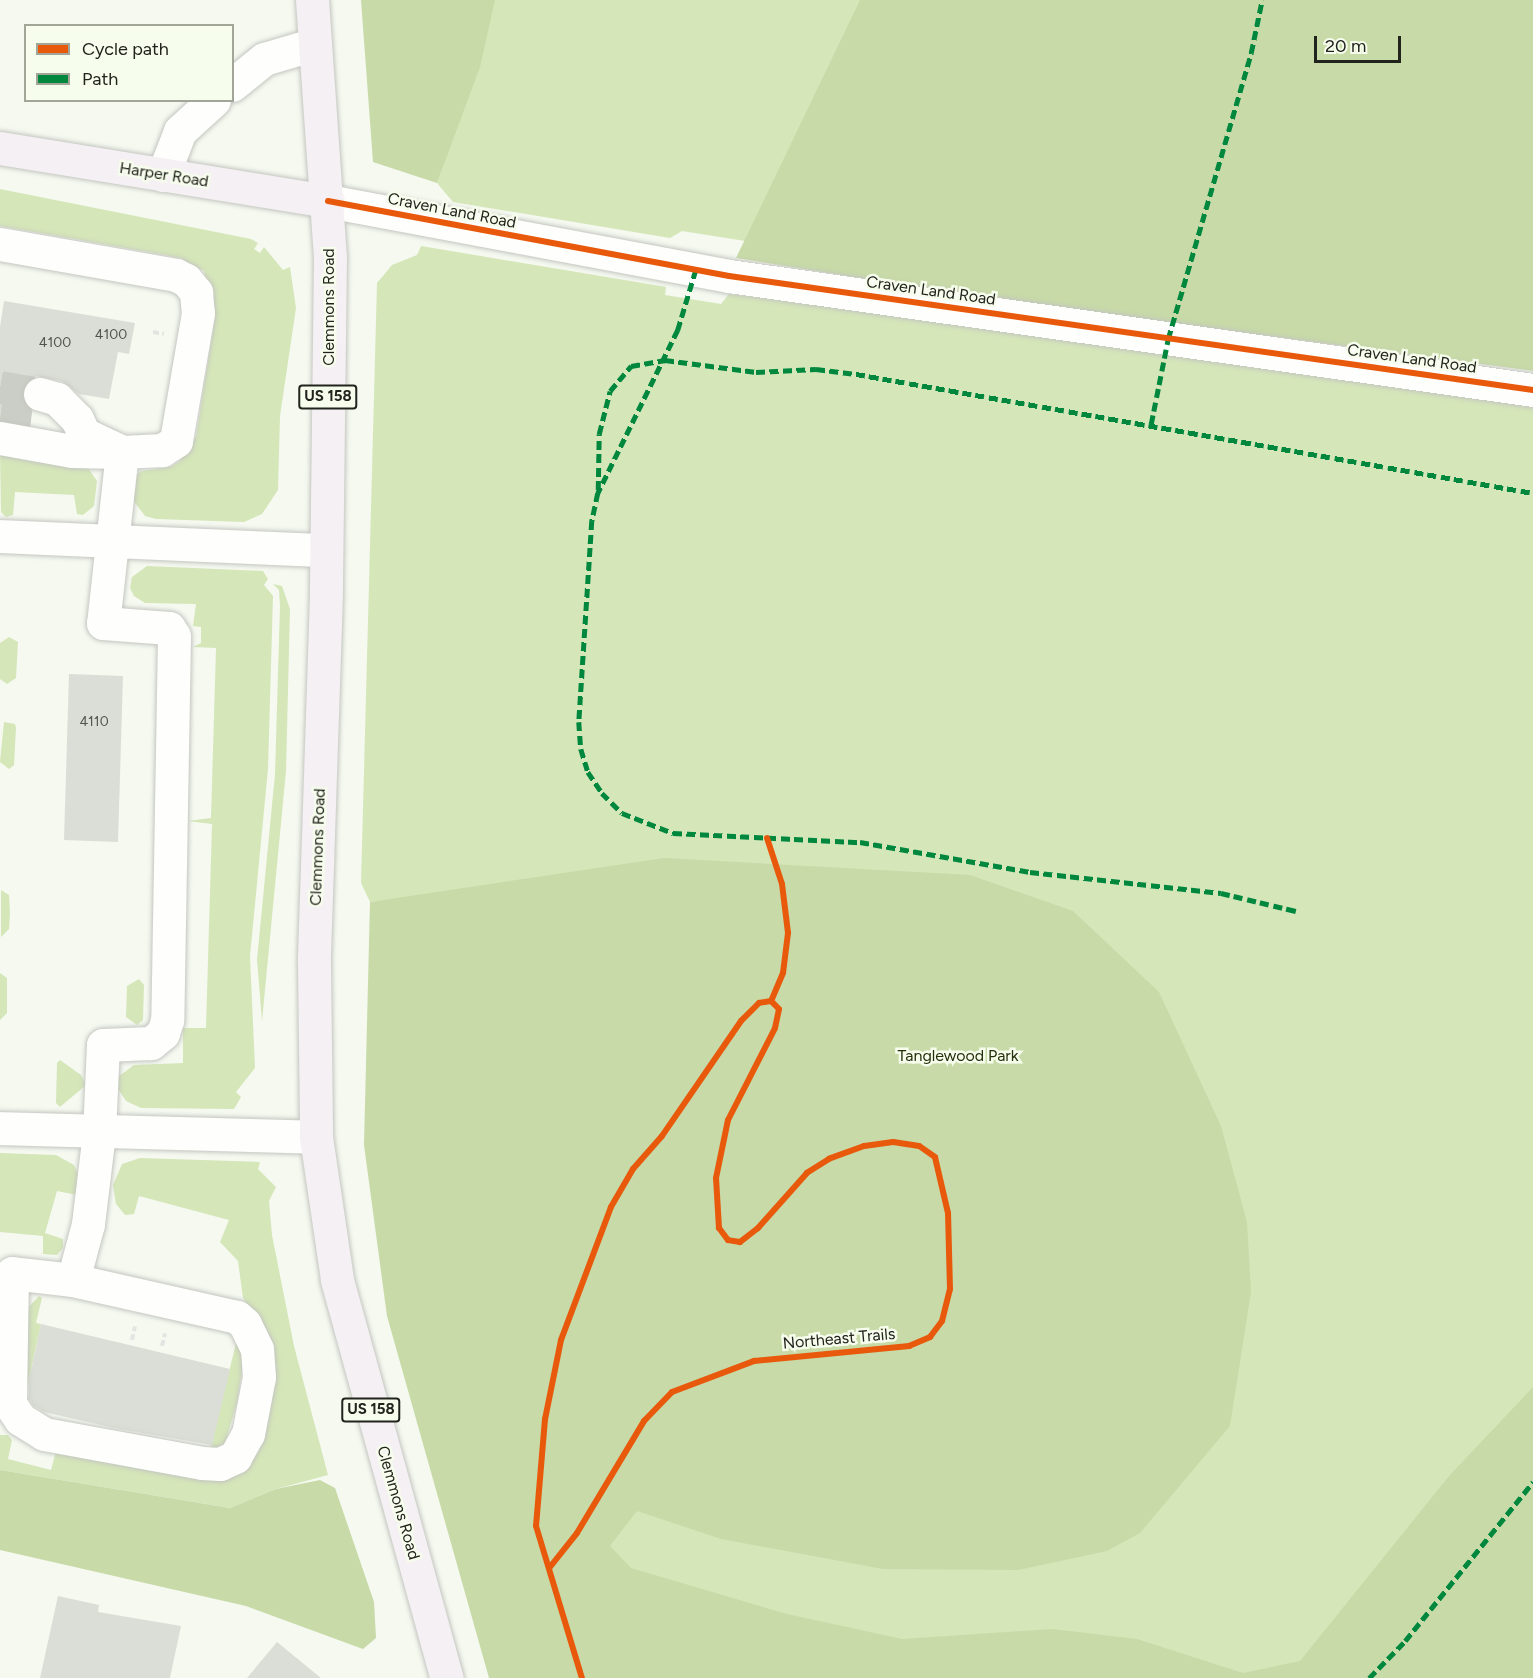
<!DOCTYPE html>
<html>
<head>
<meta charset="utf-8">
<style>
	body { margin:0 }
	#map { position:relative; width:1533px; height:1678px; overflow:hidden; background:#f5f9f0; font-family:Figtree,sans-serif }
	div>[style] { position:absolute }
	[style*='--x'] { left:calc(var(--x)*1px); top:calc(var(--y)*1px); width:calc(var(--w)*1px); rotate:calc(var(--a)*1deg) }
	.green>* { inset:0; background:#d5e6b9 }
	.forest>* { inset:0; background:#c7daa7 }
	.building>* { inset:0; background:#dbded6 }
	.minor-tunnel>* { height:33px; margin-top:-16.5px; transform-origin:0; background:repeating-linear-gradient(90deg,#cbcec6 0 33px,transparent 0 49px) }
	.path>* { height:4px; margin-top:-2px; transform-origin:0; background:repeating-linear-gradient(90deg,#e4e5e2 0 6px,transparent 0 9px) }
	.roads { filter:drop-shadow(0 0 2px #c4c6c0) drop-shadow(0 0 2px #c4c6c0) }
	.minor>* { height:33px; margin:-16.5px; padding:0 16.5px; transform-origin:16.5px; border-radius:16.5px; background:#fefefd }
	.major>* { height:33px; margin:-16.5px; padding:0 16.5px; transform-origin:16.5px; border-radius:16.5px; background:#f4f0f3 }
	.quiet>* { height:4.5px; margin-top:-2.25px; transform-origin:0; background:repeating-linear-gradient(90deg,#00873e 0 9px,transparent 0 13.5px) }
	.cycleway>* { height:6px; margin:-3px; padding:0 3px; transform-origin:3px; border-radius:3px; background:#e8590c }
	span { translate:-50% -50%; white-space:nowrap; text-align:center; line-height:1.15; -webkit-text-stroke:5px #f6fdec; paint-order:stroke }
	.number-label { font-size:14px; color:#52544d }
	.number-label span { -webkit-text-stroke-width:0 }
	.shield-label span { padding:2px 4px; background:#f6fdec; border:2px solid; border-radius:4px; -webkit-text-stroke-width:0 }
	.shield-label { font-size:15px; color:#21231d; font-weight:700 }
	.street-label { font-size:16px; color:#21231d }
	.park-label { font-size:16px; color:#242f0b }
	.legend { position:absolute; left:24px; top:24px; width:210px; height:78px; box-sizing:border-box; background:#f6fdec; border:2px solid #a1a699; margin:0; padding:8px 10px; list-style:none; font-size:18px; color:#21231d }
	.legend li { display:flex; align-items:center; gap:12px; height:30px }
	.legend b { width:30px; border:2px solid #a1a699 }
	.scale { position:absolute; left:1314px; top:36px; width:87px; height:27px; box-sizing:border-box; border:3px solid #21231d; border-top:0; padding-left:8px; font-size:18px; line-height:21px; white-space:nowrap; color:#21231d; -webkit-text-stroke:4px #f6fdec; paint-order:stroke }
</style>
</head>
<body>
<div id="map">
	<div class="green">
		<div style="clip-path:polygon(386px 0,1297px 0,1226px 317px,682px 231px,670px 238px,453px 202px,437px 183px,442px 169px)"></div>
		<div style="clip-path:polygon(0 189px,251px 239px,258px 243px,254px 249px,260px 253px,264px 247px,283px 270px,290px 267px,296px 308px,280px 416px,278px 490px,262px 514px,244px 522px,156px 519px,145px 516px,133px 500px,134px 477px,141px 471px,171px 467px,180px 461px,196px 437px,215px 317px,204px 271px,180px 258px,160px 254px,0 226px)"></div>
		<div style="clip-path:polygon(421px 246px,666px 287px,665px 295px,721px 304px,729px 294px,937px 318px,1533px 399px,1533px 1678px,512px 1678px,386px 900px,370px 902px,361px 883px,377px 283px,392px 265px,417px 255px)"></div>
		<div style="clip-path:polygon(0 451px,88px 468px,97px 481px,94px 506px,83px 515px,77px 514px,74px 495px,15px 492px,13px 515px,6px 517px,1px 512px)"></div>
		<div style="clip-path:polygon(147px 566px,263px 571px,268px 579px,264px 585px,273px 596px,268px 769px,250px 956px,255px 1068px,236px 1092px,241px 1097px,234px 1109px,141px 1108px,126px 1101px,117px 1087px,118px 1077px,134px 1065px,183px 1063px,183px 1028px,206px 1028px,212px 824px,187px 821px,211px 818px,216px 648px,193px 647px,201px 643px,201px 627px,193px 626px,196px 604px,145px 603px,134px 596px,130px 588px,132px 577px)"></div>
		<div style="clip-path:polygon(273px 584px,282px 586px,290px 609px,286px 771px,262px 1021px,257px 960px,275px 774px,280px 606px,279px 590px)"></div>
		<div style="clip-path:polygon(9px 637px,18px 642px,16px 678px,7px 684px,0 679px,0 643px)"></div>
		<div style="clip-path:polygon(4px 722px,15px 724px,16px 728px,14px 765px,9px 769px,0 762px)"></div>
		<div style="clip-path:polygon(1px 890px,9px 895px,10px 913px,9px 929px,1px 937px)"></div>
		<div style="clip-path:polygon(0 973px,7px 978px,7px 1013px,0 1020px)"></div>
		<div style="clip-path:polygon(139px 979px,144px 985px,143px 1020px,137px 1025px,126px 1017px,127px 986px)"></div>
		<div style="clip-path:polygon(60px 1060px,81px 1075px,86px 1085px,60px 1107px,56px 1103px,57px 1063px)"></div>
		<div style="clip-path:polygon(0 1153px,56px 1155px,74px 1165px,78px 1174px,77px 1195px,57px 1191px,45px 1233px,63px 1239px,63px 1248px,57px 1255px,43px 1254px,43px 1236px,0 1232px)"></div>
		<div style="clip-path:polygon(140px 1158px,260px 1162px,258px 1169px,276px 1187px,269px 1201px,272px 1235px,294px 1346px,328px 1475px,276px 1489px,230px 1508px,0 1470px,0 1435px,8px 1435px,12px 1440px,8px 1459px,51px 1470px,56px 1451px,222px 1479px,242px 1474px,258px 1452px,273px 1380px,262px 1329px,243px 1298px,238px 1261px,220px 1242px,229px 1220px,139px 1196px,134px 1214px,125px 1215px,116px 1204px,113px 1185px,122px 1164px)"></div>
		<div style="clip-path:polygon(39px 1296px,42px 1298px,36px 1323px,41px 1324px,23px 1407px,26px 1310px)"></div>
		<div style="clip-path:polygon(237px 1339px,245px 1352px,237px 1402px,225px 1444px,210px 1450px)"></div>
	</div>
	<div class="forest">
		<div style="clip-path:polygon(361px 0,495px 0,480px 67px,437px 183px,373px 162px)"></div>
		<div style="clip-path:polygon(860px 0,1533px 0,1533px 371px,996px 300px,736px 258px)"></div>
		<div style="clip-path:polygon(664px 858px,970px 875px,1073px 911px,1159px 992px,1221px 1126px,1247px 1222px,1251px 1292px,1230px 1426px,1140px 1533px,1107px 1551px,1018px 1570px,883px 1569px,721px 1539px,637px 1511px,610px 1546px,631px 1568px,787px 1614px,902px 1639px,1052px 1629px,1137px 1639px,1243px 1673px,1300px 1661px,1449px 1476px,1533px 1387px,1533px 1678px,489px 1678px,387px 1316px,364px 1145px,370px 902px)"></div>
		<div style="clip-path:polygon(0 1470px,230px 1508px,276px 1489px,320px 1480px,335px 1488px,374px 1602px,376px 1638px,363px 1649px,246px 1606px,0 1550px)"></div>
	</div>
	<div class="building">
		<div style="clip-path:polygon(4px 301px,135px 323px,129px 354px,118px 352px,109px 399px,79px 394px,62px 381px,36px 376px,22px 389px,22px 399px,31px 410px,28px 424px,0 420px,0 327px)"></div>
		<div style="clip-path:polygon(69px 674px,123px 676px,118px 842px,64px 840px)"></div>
		<div style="clip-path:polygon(41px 1324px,230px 1369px,212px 1445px,114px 1428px,44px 1412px,33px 1405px,29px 1398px,29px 1380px)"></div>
		<div style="clip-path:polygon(58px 1596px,99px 1605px,98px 1612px,181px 1626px,170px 1678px,40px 1678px)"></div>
		<div style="clip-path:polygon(277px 1642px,321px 1678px,247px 1678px)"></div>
	</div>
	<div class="minor-tunnel">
		<div style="--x:0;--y:387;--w:41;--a:9.9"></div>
		<div style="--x:0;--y:418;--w:31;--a:7"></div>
	</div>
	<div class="path">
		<div style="--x:153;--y:332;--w:11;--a:10"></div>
		<div style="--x:132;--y:1340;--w:14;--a:-78"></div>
		<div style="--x:162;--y:1346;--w:13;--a:-77"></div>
	</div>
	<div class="roads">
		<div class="minor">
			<div style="--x:232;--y:85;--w:41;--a:-39.1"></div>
			<div style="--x:264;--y:59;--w:53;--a:-16.4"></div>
			<div style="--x:163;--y:175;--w:47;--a:-68.9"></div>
			<div style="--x:180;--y:131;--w:46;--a:-42.4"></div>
			<div style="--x:328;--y:201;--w:408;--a:10.6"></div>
			<div style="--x:729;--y:276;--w:812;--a:8.07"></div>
			<div style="--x:0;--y:244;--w:179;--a:10"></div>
			<div style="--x:176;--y:275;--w:11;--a:27"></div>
			<div style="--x:186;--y:280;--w:16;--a:50"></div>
			<div style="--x:196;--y:292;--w:21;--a:85"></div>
			<div style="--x:198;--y:313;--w:130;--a:99.8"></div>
			<div style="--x:176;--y:441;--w:17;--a:147"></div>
			<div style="--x:162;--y:450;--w:40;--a:177.1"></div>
			<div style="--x:122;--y:452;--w:172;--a:96.3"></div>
			<div style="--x:103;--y:623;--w:66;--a:4.3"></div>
			<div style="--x:169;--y:628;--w:9;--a:58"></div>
			<div style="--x:174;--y:636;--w:384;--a:91"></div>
			<div style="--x:167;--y:1020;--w:14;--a:107"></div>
			<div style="--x:163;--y:1033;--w:16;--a:140"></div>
			<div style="--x:151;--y:1043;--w:48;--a:177.6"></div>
			<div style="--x:103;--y:1045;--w:88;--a:92.6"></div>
			<div style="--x:99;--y:1133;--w:92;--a:96.9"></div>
			<div style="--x:88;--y:1224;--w:58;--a:105"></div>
			<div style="--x:73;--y:1280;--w:61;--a:-173.5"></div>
			<div style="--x:12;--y:1273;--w:131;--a:90.9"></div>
			<div style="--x:10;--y:1404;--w:18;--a:56"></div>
			<div style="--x:20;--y:1419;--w:28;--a:32"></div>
			<div style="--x:44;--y:1434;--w:161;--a:10.4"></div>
			<div style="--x:202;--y:1463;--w:18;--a:3"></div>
			<div style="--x:220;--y:1464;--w:17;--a:-25"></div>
			<div style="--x:235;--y:1457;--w:26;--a:-61"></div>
			<div style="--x:248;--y:1434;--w:58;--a:-79.1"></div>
			<div style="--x:259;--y:1377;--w:28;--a:-94"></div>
			<div style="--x:257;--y:1349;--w:28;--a:-116"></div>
			<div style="--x:245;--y:1324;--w:11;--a:-139"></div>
			<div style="--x:237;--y:1317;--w:168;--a:-167.3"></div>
			<div style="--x:40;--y:394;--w:18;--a:16"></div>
			<div style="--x:57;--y:399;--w:28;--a:45"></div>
			<div style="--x:77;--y:419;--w:17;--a:65"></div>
			<div style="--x:84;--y:434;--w:40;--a:25"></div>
			<div style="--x:0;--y:438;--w:73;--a:10.2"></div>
			<div style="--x:72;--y:451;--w:50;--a:1.1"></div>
			<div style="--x:0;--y:536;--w:326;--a:2.5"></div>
			<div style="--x:0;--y:1128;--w:316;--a:1.6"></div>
		</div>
		<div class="major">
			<div style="--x:312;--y:0;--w:258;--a:86"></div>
			<div style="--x:330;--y:257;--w:337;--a:90.7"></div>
			<div style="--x:326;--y:594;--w:369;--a:91.9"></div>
			<div style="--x:314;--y:963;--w:174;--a:89.3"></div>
			<div style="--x:316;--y:1137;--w:145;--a:81.6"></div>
			<div style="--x:337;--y:1280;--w:413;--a:74.6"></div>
			<div style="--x:0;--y:148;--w:332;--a:9.2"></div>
		</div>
	</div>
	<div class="quiet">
		<div style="--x:696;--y:270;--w:63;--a:106.7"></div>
		<div style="--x:678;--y:330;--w:182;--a:116.1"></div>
		<div style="--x:598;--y:493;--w:29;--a:102"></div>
		<div style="--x:592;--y:521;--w:201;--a:93.7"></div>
		<div style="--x:579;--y:722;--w:27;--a:86"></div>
		<div style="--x:581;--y:749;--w:24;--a:73"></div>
		<div style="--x:588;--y:772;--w:25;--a:56"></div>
		<div style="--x:602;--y:793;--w:28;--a:45"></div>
		<div style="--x:622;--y:813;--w:55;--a:21.4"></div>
		<div style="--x:673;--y:833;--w:187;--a:2.8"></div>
		<div style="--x:860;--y:842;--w:173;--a:10"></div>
		<div style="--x:1030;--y:872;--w:192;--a:6.3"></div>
		<div style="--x:1221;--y:893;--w:77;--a:13.5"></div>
		<div style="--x:1151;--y:424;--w:87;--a:-78.7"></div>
		<div style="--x:1168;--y:339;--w:298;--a:-73.8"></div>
		<div style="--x:1251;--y:53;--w:54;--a:-78.3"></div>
		<div style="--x:598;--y:490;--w:56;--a:-89"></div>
		<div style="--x:599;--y:434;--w:44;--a:-75.7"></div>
		<div style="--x:610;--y:391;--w:33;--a:-50"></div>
		<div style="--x:631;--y:366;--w:35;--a:-10"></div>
		<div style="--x:665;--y:360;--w:92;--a:7.5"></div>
		<div style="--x:756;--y:372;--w:60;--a:-2.9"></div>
		<div style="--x:816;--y:369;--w:40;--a:7.1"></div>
		<div style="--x:856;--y:374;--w:687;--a:9.97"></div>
		<div style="--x:1369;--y:1678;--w:52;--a:-45.8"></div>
		<div style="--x:1405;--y:1641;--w:204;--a:-51.2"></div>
	</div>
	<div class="cycleway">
		<div style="--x:328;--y:201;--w:408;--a:10.6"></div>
		<div style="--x:729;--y:276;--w:812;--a:8.07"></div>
		<div style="--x:767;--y:838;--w:48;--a:71.9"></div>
		<div style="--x:782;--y:884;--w:49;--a:83"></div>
		<div style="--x:788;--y:933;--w:40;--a:97.1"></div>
		<div style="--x:783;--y:973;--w:30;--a:113"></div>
		<div style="--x:550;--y:1567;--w:43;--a:-51.5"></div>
		<div style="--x:577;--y:1533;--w:131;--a:-59.1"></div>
		<div style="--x:644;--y:1421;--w:40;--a:-46"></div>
		<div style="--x:672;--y:1392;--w:88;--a:-20.7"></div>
		<div style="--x:754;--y:1361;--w:156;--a:-5.5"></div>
		<div style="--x:909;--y:1346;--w:23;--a:-23"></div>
		<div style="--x:930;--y:1337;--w:20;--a:-53"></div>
		<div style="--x:942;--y:1321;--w:33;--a:-76"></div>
		<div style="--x:950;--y:1289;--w:76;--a:-91.5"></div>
		<div style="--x:948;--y:1213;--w:57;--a:-103.1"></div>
		<div style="--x:935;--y:1157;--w:19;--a:-145"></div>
		<div style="--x:919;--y:1146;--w:26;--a:-171"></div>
		<div style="--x:893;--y:1142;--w:29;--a:172"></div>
		<div style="--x:864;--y:1146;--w:37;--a:160"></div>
		<div style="--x:829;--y:1159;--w:26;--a:148"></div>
		<div style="--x:807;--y:1173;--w:74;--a:131.7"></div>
		<div style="--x:758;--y:1228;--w:23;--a:142"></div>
		<div style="--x:740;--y:1242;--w:12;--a:-171"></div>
		<div style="--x:728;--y:1240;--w:15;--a:-127"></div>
		<div style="--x:719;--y:1228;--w:50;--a:-93.4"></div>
		<div style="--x:716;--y:1178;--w:59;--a:-78.3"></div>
		<div style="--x:728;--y:1120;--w:103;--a:-62.9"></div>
		<div style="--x:775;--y:1028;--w:19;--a:-78"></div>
		<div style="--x:779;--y:1009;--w:11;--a:-135"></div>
		<div style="--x:771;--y:1001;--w:12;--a:171"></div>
		<div style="--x:759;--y:1003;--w:25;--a:135"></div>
		<div style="--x:741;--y:1021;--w:140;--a:124.5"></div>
		<div style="--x:662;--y:1136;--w:44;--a:131.3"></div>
		<div style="--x:633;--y:1169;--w:44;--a:120.1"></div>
		<div style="--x:611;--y:1207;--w:142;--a:110.6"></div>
		<div style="--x:561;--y:1340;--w:81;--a:101.4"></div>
		<div style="--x:545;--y:1419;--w:107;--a:94.8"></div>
		<div style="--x:536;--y:1526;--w:159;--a:73.2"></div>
	</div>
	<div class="number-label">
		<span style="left:111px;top:335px">4100</span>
		<span style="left:55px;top:343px">4100</span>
		<span style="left:94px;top:722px">4110</span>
	</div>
	<div class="shield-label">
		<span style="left:328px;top:397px">US 158</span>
		<span style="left:371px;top:1410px">US 158</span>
	</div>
	<div class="street-label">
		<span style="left:164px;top:175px;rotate:9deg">Harper Road</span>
		<span style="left:452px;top:211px;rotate:11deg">Craven Land Road</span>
		<span style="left:931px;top:291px;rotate:8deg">Craven Land Road</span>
		<span style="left:329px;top:307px;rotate:-90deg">Clemmons Road</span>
		<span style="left:1412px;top:359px;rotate:8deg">Craven Land Road</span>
		<span style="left:318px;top:847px;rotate:-88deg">Clemmons Road</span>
		<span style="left:839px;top:1339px;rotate:-5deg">Northeast Trails</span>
		<span style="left:398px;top:1503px;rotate:74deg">Clemmons Road</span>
	</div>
	<div class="park-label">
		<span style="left:958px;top:1056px">Tanglewood Park</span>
	</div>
	<ul class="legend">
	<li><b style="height:8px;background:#e8590c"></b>Cycle path</li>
	<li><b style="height:8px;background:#00873e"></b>Path</li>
	</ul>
	<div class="scale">20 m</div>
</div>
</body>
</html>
